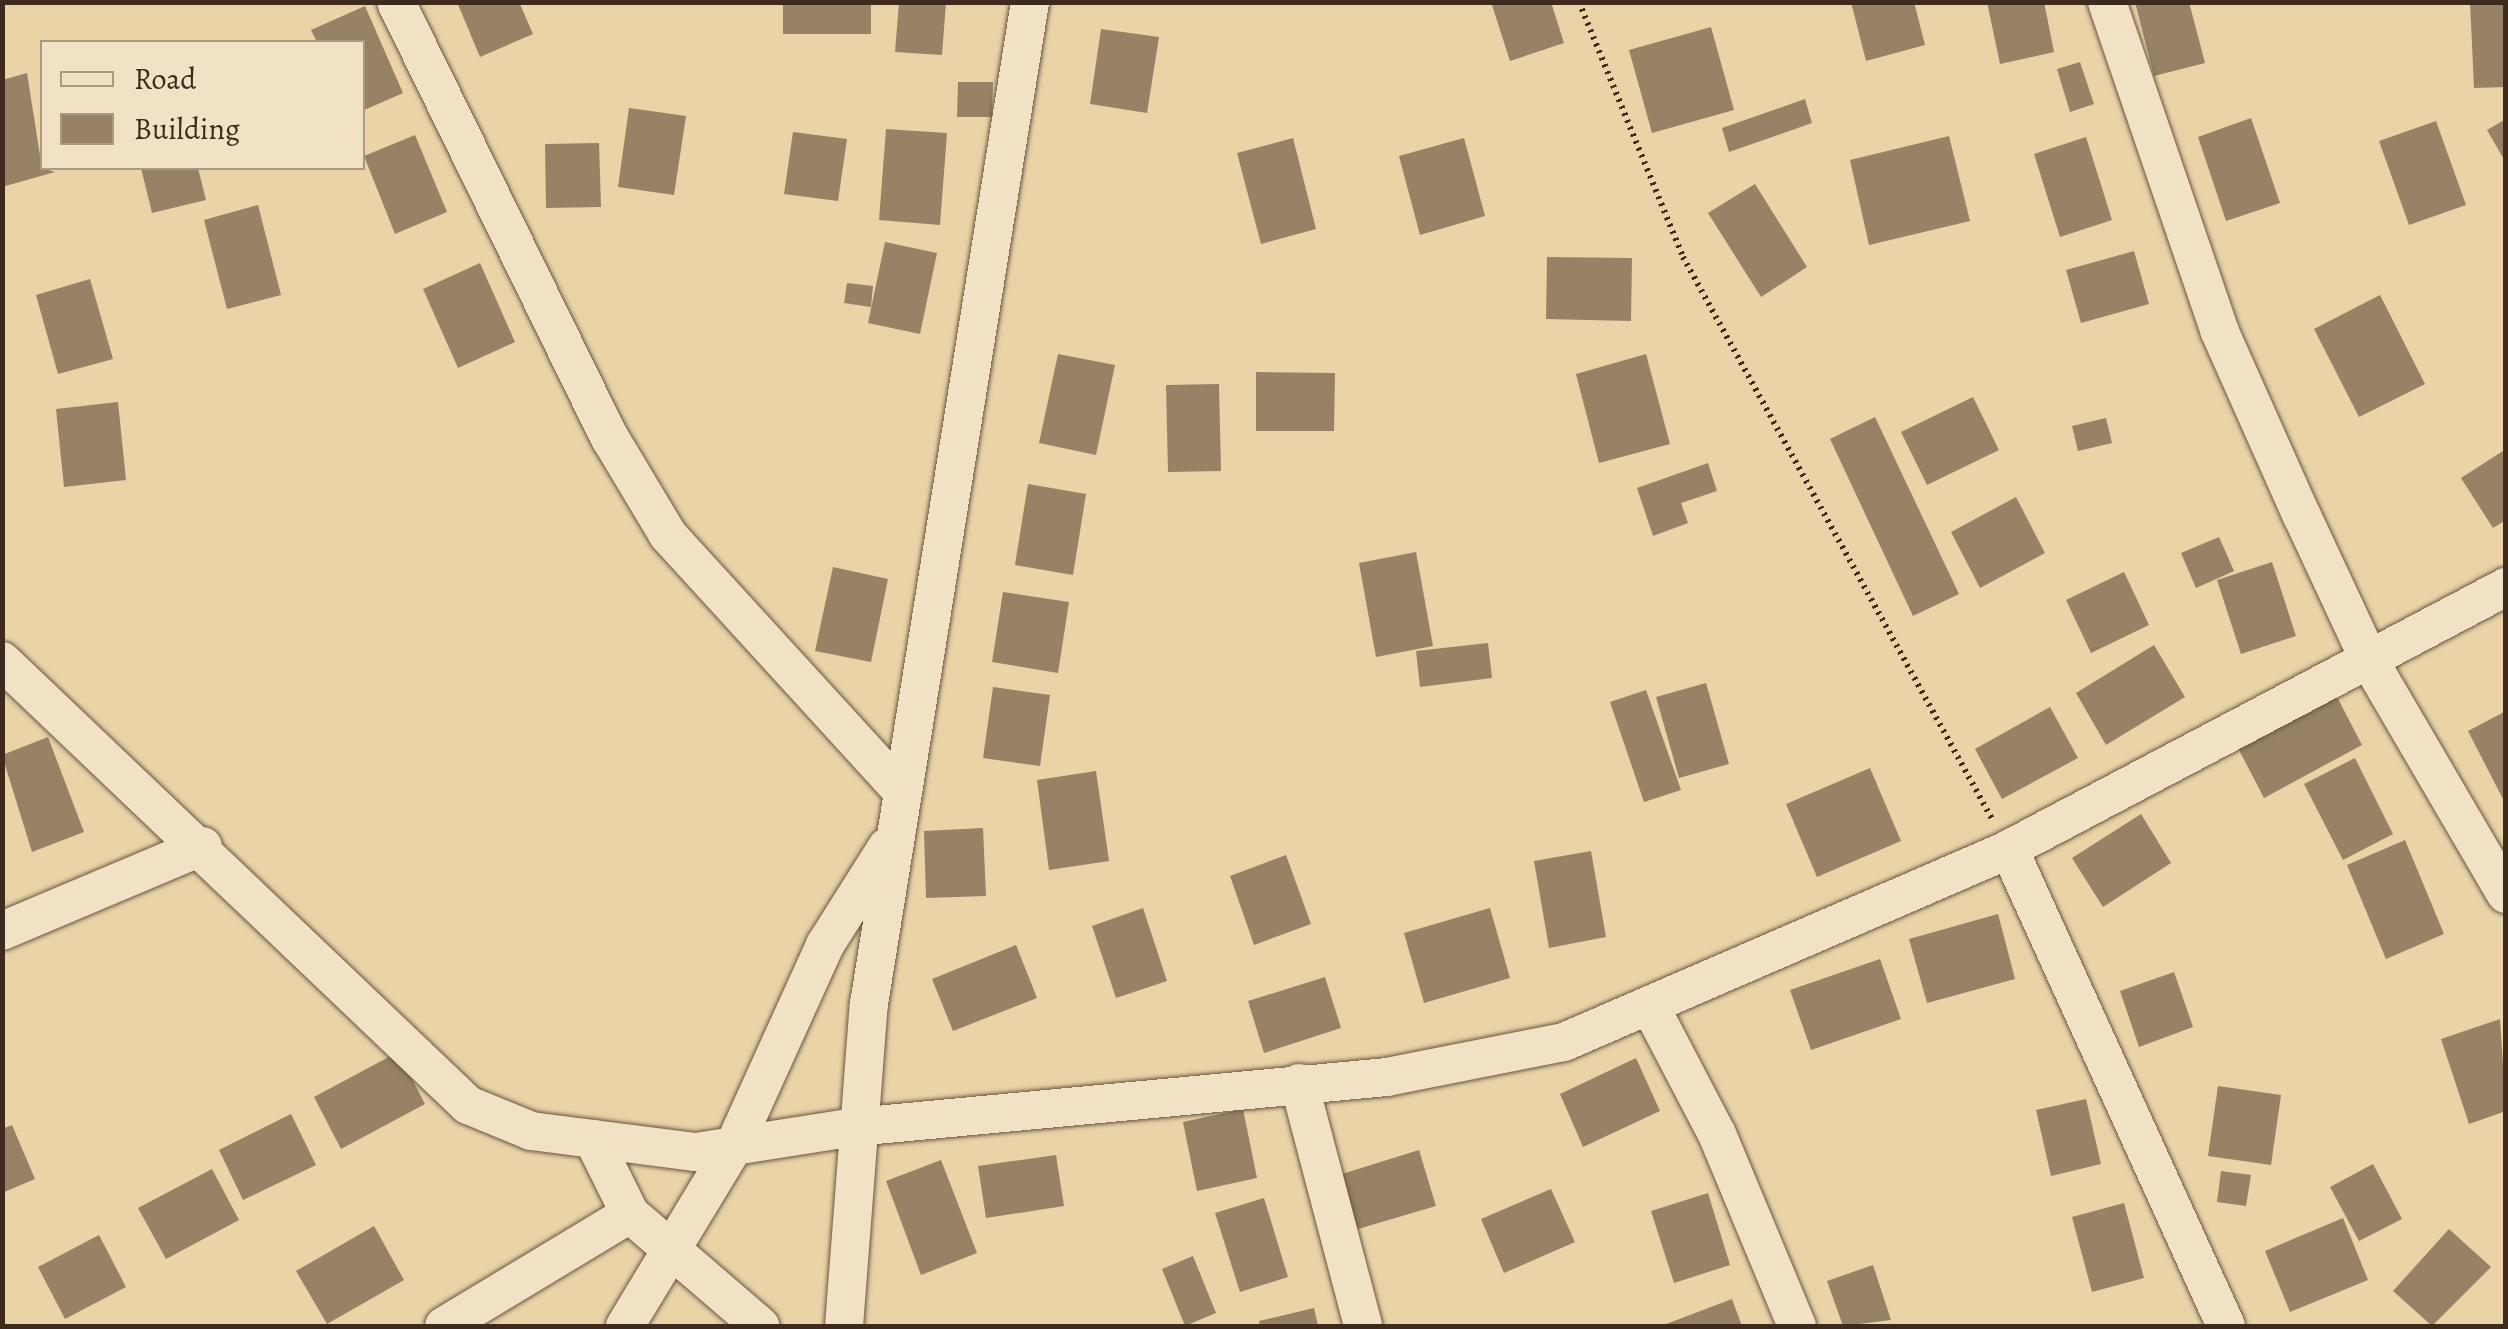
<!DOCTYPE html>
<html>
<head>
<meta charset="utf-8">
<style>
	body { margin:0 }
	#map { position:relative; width:2508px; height:1329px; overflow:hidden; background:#e9d3a7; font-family:Alegreya,serif }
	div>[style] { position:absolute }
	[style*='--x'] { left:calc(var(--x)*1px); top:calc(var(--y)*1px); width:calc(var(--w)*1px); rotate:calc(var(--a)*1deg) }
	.building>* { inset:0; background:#978265 }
	.path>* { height:6px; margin-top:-3px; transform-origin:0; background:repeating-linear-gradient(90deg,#3f2b1e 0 2.5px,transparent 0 7.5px) }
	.roads { filter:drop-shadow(0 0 2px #6a5540) drop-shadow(0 0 2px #6a5540) }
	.minor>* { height:38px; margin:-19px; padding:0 19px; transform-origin:19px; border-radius:19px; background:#f1e2c6 }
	span { translate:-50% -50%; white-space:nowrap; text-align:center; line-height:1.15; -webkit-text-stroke:8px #f1e2c6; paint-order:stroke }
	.frame { position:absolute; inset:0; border:5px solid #3f2b1e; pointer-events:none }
	.legend { position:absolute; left:40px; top:40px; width:325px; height:130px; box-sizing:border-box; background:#f1e2c6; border:2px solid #aa9983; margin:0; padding:12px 18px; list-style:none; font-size:30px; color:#3f2b1e }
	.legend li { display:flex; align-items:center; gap:20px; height:50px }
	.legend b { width:50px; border:2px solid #aa9983 }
</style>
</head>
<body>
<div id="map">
	<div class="building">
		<div style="clip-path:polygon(457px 2px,519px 2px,533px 34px,480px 57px)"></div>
		<div style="clip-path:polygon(783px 2px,871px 2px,871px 34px,783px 34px)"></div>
		<div style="clip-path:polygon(899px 2px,946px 2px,942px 55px,895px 52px)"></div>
		<div style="clip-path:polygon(1491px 2px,1551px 2px,1564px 43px,1510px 61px)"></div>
		<div style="clip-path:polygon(1851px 2px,1914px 2px,1925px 45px,1866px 61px)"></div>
		<div style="clip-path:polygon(1987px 2px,2044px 2px,2054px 52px,2000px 64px)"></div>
		<div style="clip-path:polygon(2135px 2px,2189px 2px,2205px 63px,2154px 76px)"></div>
		<div style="clip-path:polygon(2470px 2px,2506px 2px,2506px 87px,2474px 88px)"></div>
		<div style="clip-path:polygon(365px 6px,403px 93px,362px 111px,362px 42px,317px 42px,311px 30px)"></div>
		<div style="clip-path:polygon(1711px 27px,1734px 110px,1652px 133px,1629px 50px)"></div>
		<div style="clip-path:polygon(1101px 29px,1159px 37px,1147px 113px,1090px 104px)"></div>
		<div style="clip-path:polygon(2080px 62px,2094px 104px,2070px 112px,2057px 69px)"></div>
		<div style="clip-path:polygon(27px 73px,42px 168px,55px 172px,2px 187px,2px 80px)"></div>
		<div style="clip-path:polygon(958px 82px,993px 82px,992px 117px,957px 117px)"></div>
		<div style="clip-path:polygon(1805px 99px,1812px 123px,1729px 152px,1722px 128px)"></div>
		<div style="clip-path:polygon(629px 108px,686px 116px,674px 195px,618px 187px)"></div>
		<div style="clip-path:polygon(2251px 118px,2280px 203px,2226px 221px,2198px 137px)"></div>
		<div style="clip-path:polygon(2506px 119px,2506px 163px,2487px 130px)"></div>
		<div style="clip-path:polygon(2436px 121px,2466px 205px,2409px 225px,2379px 141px)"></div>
		<div style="clip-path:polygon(886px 129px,947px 133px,940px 225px,879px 220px)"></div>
		<div style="clip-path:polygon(793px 132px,847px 139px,838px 201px,784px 194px)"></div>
		<div style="clip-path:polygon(415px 135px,447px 212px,395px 234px,364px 156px)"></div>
		<div style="clip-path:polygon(1949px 136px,1970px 221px,1869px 245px,1850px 160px)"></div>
		<div style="clip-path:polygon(2086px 137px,2112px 220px,2060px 237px,2034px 154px)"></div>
		<div style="clip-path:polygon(1293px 138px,1316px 229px,1261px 244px,1237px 153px)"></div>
		<div style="clip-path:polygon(1464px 138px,1485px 216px,1420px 235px,1399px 156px)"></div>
		<div style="clip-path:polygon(599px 143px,601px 207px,546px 208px,545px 144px)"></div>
		<div style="clip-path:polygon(141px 168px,198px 168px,206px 200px,152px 213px)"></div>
		<div style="clip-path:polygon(1755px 184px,1807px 267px,1761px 297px,1708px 213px)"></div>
		<div style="clip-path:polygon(258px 205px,281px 295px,227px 309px,204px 220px)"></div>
		<div style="clip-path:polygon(885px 242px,937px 253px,920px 334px,868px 323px)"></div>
		<div style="clip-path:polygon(2134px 251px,2149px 304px,2081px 323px,2066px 270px)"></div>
		<div style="clip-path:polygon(1547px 257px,1632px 258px,1631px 321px,1546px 319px)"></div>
		<div style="clip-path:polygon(480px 263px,515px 342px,458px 368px,423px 289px)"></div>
		<div style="clip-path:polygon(90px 279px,113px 359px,58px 374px,36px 295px)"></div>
		<div style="clip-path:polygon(847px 283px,873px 286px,871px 307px,844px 303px)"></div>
		<div style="clip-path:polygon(2380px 295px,2425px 384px,2359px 417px,2314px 329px)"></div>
		<div style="clip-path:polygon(1058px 354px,1115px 365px,1096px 455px,1039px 443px)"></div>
		<div style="clip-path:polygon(1646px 354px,1670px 444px,1599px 463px,1576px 374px)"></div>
		<div style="clip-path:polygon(1256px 372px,1335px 373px,1334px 431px,1256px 431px)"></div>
		<div style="clip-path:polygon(1219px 384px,1221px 471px,1168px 472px,1166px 385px)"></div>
		<div style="clip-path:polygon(1973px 397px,1999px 450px,1927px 485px,1901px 432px)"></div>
		<div style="clip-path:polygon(118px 402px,126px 480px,64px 487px,56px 409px)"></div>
		<div style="clip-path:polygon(1875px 417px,1959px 594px,1913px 616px,1830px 439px)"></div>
		<div style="clip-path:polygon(2106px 418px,2112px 443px,2078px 451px,2072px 426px)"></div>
		<div style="clip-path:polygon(2506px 449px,2506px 520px,2493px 528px,2461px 478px)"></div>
		<div style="clip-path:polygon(1708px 463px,1717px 491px,1681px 503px,1688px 523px,1653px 536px,1637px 488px)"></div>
		<div style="clip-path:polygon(1028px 484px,1086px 494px,1073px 575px,1015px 565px)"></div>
		<div style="clip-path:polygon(2016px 497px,2045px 553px,1980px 588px,1951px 532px)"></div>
		<div style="clip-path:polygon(2219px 537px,2234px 571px,2196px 588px,2181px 553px)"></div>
		<div style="clip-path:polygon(1416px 552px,1433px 646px,1376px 657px,1359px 563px)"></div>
		<div style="clip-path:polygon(2272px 562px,2296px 636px,2241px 654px,2217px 580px)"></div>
		<div style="clip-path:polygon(833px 567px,888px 579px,871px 662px,815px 651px)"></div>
		<div style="clip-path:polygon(2124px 572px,2149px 625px,2091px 653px,2066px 600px)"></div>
		<div style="clip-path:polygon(1003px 592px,1069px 602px,1058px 673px,992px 662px)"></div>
		<div style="clip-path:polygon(1488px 643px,1492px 678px,1420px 687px,1416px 651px)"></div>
		<div style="clip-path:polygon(2154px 645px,2185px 697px,2106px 745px,2076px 693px)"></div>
		<div style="clip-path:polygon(1706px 683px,1729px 764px,1679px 778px,1656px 697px)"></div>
		<div style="clip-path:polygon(993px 687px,1050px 695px,1040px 766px,983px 758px)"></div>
		<div style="clip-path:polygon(1646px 690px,1681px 790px,1644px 802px,1610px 702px)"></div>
		<div style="clip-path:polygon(2336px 695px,2362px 745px,2264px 798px,2238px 748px)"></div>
		<div style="clip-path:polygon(2050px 707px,2078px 758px,2002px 799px,1975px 749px)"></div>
		<div style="clip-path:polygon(2506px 711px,2506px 805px,2468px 731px)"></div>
		<div style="clip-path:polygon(48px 737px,84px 832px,32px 852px,2px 755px)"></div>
		<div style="clip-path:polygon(2355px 758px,2393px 834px,2343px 860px,2304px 784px)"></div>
		<div style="clip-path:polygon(1870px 768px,1901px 841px,1817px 877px,1786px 804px)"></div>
		<div style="clip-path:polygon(1096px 771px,1109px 861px,1049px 870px,1037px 780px)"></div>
		<div style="clip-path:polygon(2141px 814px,2171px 863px,2103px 907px,2072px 858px)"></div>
		<div style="clip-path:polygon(983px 828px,986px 896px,926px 898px,924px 831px)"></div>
		<div style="clip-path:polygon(2405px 840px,2444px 934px,2386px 959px,2347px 865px)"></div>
		<div style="clip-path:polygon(1591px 851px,1606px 937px,1549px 948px,1534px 861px)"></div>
		<div style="clip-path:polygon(1286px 855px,1311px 924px,1254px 945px,1230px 876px)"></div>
		<div style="clip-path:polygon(1143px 908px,1167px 981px,1116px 998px,1092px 926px)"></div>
		<div style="clip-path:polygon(1490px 908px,1510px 978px,1424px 1003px,1404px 933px)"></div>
		<div style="clip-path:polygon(1998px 914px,2015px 979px,1927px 1003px,1909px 939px)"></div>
		<div style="clip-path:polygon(1016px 945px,1037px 998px,953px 1031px,932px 979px)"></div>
		<div style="clip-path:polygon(1880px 959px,1901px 1019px,1811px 1050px,1790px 990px)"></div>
		<div style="clip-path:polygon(2174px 972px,2193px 1027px,2139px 1047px,2120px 991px)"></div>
		<div style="clip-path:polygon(1325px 977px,1341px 1028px,1264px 1053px,1248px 1001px)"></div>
		<div style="clip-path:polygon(2500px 1019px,2506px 1111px,2469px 1124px,2441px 1039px)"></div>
		<div style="clip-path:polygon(398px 1052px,425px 1104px,341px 1149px,314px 1097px)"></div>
		<div style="clip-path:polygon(1636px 1058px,1660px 1111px,1583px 1147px,1560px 1094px)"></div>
		<div style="clip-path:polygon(2218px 1086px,2281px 1095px,2271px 1165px,2208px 1156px)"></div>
		<div style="clip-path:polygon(2086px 1099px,2101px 1164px,2051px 1176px,2036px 1110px)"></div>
		<div style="clip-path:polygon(1243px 1109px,1257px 1178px,1197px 1191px,1183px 1122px)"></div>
		<div style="clip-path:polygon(291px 1114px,316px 1165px,243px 1200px,219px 1150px)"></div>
		<div style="clip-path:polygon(12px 1125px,35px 1179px,2px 1193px,2px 1129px)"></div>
		<div style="clip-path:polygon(1419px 1150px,1436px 1206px,1358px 1229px,1342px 1174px)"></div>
		<div style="clip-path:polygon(1056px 1155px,1064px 1206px,986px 1218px,978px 1166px)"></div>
		<div style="clip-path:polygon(941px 1160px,977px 1253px,921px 1275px,886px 1181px)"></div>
		<div style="clip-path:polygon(2373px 1164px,2402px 1219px,2359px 1241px,2330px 1187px)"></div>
		<div style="clip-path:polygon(212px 1169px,239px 1220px,166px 1259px,138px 1208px)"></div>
		<div style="clip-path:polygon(2221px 1171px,2251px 1175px,2246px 1206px,2217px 1202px)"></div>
		<div style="clip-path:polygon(1551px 1189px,1575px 1242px,1504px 1273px,1481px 1219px)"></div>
		<div style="clip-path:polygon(1708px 1193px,1730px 1265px,1674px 1283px,1651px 1211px)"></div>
		<div style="clip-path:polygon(1264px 1198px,1288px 1277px,1240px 1292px,1215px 1213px)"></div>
		<div style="clip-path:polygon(2124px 1203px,2144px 1278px,2092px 1292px,2072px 1217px)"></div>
		<div style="clip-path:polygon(2343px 1218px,2368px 1280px,2290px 1312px,2265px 1251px)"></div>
		<div style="clip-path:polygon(374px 1226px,404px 1280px,327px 1324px,296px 1271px)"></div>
		<div style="clip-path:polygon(2449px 1229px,2491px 1267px,2432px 1326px,2393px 1291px)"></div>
		<div style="clip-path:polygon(99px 1235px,126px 1287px,65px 1319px,38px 1267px)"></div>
		<div style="clip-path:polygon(1193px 1256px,1216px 1313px,1185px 1326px,1162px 1269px)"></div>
		<div style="clip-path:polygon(1873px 1265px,1891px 1320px,1843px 1326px,1827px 1281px)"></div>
		<div style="clip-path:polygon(1732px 1299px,1742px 1326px,1661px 1326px)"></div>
		<div style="clip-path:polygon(1314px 1308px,1318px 1326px,1260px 1326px,1259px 1321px)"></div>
	</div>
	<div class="path">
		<div style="--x:1579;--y:2;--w:275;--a:67.8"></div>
		<div style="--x:1683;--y:257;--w:644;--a:61.2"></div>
	</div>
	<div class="roads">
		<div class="minor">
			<div style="--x:396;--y:2;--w:486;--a:63.9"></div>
			<div style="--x:610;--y:438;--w:113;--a:59.1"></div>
			<div style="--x:668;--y:535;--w:348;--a:47.6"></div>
			<div style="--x:2107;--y:2;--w:347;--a:71.1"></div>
			<div style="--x:2219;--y:330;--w:204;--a:66"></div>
			<div style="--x:2302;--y:516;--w:159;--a:65"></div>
			<div style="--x:2369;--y:660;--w:271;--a:59.7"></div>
			<div style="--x:2;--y:661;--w:644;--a:43.62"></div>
			<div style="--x:468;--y:1105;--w:68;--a:22.4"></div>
			<div style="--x:531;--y:1131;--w:166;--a:7.3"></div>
			<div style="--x:696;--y:1152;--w:161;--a:-8.9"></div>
			<div style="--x:855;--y:1127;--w:534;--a:-5.37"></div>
			<div style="--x:1387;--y:1077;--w:180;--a:-11.2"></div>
			<div style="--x:1564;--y:1042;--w:485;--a:-23.4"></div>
			<div style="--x:2009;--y:849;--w:562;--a:-27.8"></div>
			<div style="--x:2009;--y:849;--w:524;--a:65.54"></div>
			<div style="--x:2;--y:931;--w:218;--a:-22.9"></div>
			<div style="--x:1651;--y:1008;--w:142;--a:62.4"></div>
			<div style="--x:1717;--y:1134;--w:208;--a:67.4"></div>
			<div style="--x:1299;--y:1083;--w:251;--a:75.2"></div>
			<div style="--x:593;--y:1139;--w:84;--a:63.7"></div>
			<div style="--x:630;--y:1214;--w:172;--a:40.7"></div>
			<div style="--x:444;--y:1326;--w:217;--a:-31.1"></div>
			<div style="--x:625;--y:1326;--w:208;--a:-58.8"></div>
			<div style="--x:733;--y:1148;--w:223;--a:-65.6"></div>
			<div style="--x:825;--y:945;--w:116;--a:-57.7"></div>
			<div style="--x:844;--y:1326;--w:323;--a:-85.6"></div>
			<div style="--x:869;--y:1004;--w:1015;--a:-80.87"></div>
		</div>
	</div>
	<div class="frame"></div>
	<ul class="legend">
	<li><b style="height:12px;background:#f1e2c6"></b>Road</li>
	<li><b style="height:28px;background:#978265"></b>Building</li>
	</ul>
</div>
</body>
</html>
